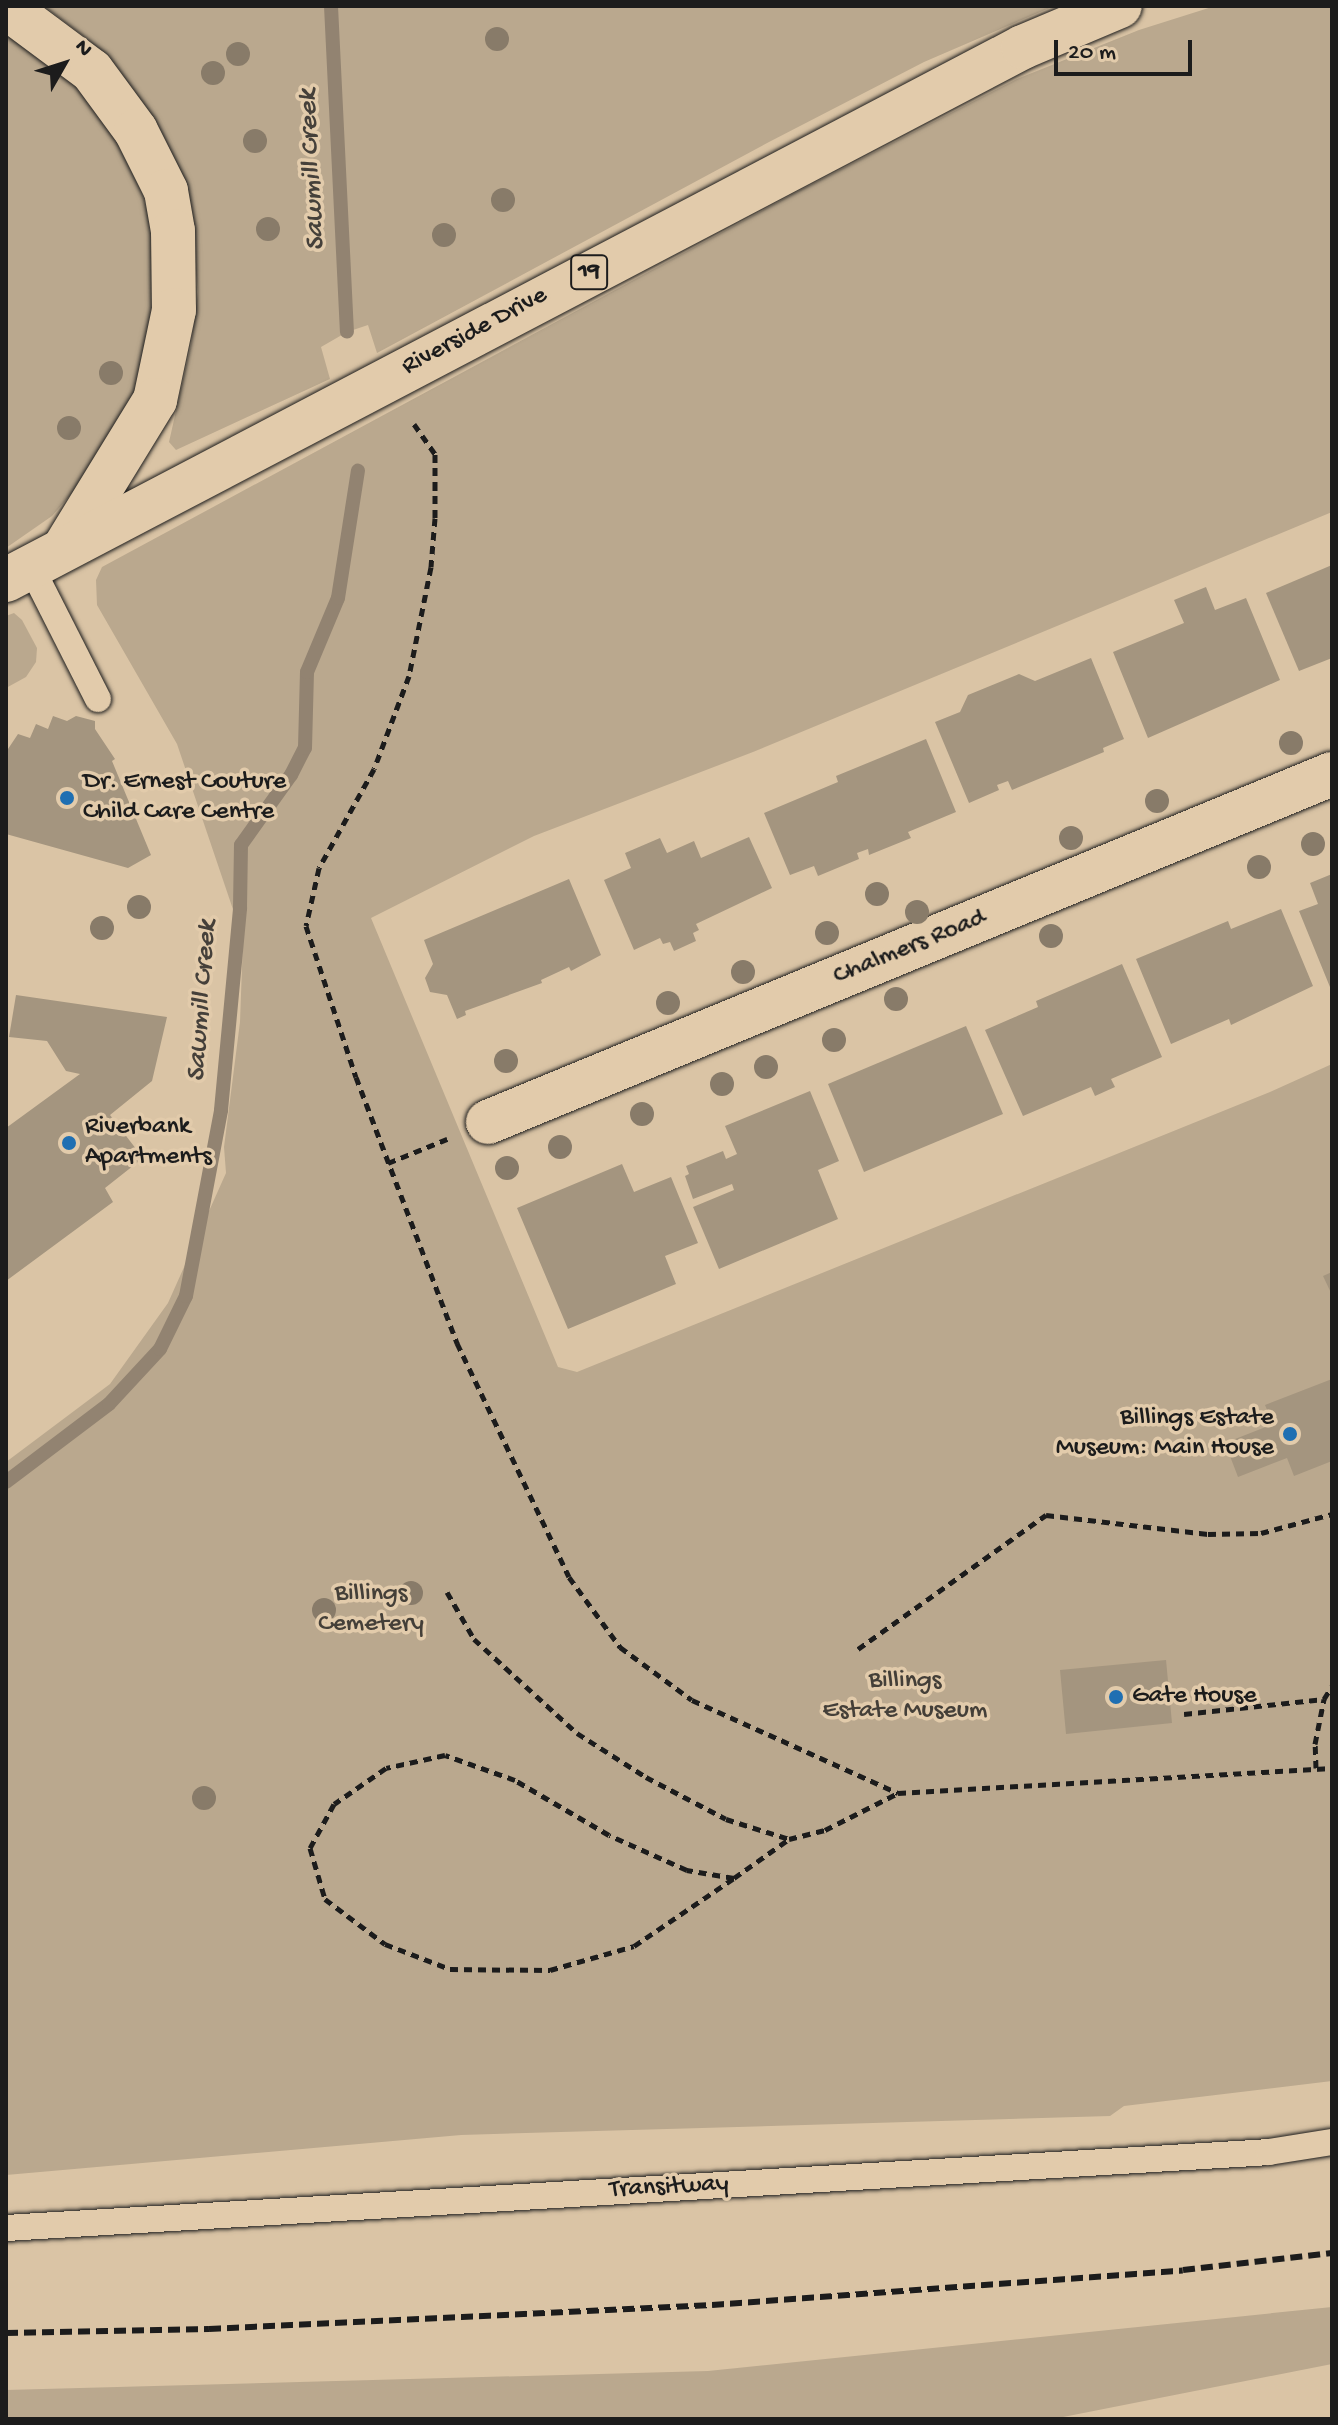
<!DOCTYPE html>
<html>
<head>
<meta charset="utf-8">
<style>
	body { margin:0 }
	#map { position:relative; width:1338px; height:2425px; overflow:hidden; background:#dac4a5; font-family:"Gochi Hand",sans-serif }
	div>[style] { position:absolute }
	[style*='--x'] { left:calc(var(--x)*1px); top:calc(var(--y)*1px); width:calc(var(--w)*1px); rotate:calc(var(--a)*1deg) }
	.green>* { inset:0; background:#baa88e }
	.stream>* { height:14px; margin:-7px; padding:0 7px; transform-origin:7px; border-radius:7px; background:#928371 }
	.building>* { inset:0; background:#a4957f }
	.path>* { height:5px; margin-top:-2.5px; transform-origin:0; background:repeating-linear-gradient(90deg,#1c1c1c 0 8px,transparent 0 14px) }
	.roads { filter:drop-shadow(0 0 2px #1c1c1c) drop-shadow(0 0 2px #1c1c1c) }
	.service>* { height:26px; margin:-13px; padding:0 13px; transform-origin:13px; border-radius:13px; background:#e2cbab }
	.minor>* { height:44px; margin:-22px; padding:0 22px; transform-origin:22px; border-radius:22px; background:#e2cbab }
	.primary>* { height:44px; margin:-22px; padding:0 22px; transform-origin:22px; border-radius:22px; background:#e2cbab }
	.rail>* { height:6px; margin-top:-3px; transform-origin:0; background:repeating-linear-gradient(90deg,#1c1c1c 0 12px,transparent 0 18px) }
	.trees>* { width:24px; height:24px; margin:-12px; border-radius:50%; background:#887b69 }
	.dots>* { width:22px; height:22px; translate:-50% -50%; box-sizing:border-box; border:4px solid #e2cbab; border-radius:50% }
	span { translate:-50% -50%; white-space:nowrap; text-align:center; line-height:1.15; -webkit-text-stroke:7px #e2cbab; paint-order:stroke }
	.shield-label span { padding:2px 6px; background:#e2cbab; border:2px solid; border-radius:6px; -webkit-text-stroke-width:0 }
	.shield-label { font-size:24px; color:#1c1c1c; font-weight:700 }
	.street-label { font-size:26px; color:#1c1c1c }
	.poi-label { font-size:26px; color:#1c1c1c }
	.left { translate:0 -50%; text-align:left }
	.right { translate:-100% -50%; text-align:right }
	.park-label { font-size:26px; color:#443f38 }
	.water-label { font-size:28px; color:#45403a; font-style:italic }
	.frame { position:absolute; inset:0; border:8px solid #1c1c1c; pointer-events:none }
	.north { position:absolute; left:24px; top:24px; width:80px; height:80px; -webkit-text-stroke:6px #e2cbab; paint-order:stroke; rotate:51deg; font-size:22px; font-weight:700; line-height:32px; text-align:center; color:#1c1c1c }
	.north::after { content:''; display:block; margin:auto; width:28px; height:36px; background:#1c1c1c; clip-path:polygon(50% 0,100% 100%,50% 72%,0 100%) }
	.scale { position:absolute; left:1054px; top:40px; width:138px; height:36px; box-sizing:border-box; border:4px solid #1c1c1c; border-top:0; padding-left:10px; font-size:24px; line-height:28px; white-space:nowrap; color:#1c1c1c; -webkit-text-stroke:6px #e2cbab; paint-order:stroke }
</style>
</head>
<body>
<div id="map">
	<div class="green">
		<div style="clip-path:polygon(44px 6px,1054px 6px,924px 62px,769px 142px,377px 353px,368px 325px,347px 332px,321px 347px,330px 379px,176px 450px,169px 442px,191px 345px,198px 292px,192px 227px,115px 67px,90px 41px)"></div>
		<div style="clip-path:polygon(1215px 6px,1332px 6px,1332px 512px,753px 752px,534px 836px,371px 918px,558px 1367px,577px 1372px,1270px 1092px,1332px 1064px,1332px 2081px,1124px 2106px,1110px 2116px,461px 2135px,6px 2175px,6px 1462px,110px 1384px,168px 1303px,226px 1173px,224px 1147px,240px 1022px,243px 939px,177px 744px,97px 605px,96px 580px,102px 567px,793px 194px,1017px 79px,1139px 30px)"></div>
		<div style="clip-path:polygon(6px 26px,35px 44px,98px 105px,141px 189px,156px 243px,154px 316px,147px 364px,127px 410px,86px 477px,52px 516px,6px 548px)"></div>
		<div style="clip-path:polygon(14px 613px,22px 620px,37px 648px,36px 662px,26px 677px,6px 688px,6px 616px)"></div>
		<div style="clip-path:polygon(1332px 2307px,1332px 2364px,1053px 2419px,6px 2419px,6px 2390px,708px 2371px)"></div>
	</div>
	<div class="stream">
		<div style="--x:331;--y:6;--w:326;--a:87.2"></div>
		<div style="--x:6;--y:1482;--w:129;--a:-37.1"></div>
		<div style="--x:109;--y:1404;--w:75;--a:-47.2"></div>
		<div style="--x:160;--y:1349;--w:59;--a:-63.9"></div>
		<div style="--x:186;--y:1296;--w:189;--a:-79.3"></div>
		<div style="--x:221;--y:1110;--w:203;--a:-84.6"></div>
		<div style="--x:240;--y:908;--w:63;--a:-89.1"></div>
		<div style="--x:241;--y:845;--w:86;--a:-54.5"></div>
		<div style="--x:291;--y:775;--w:30;--a:-63"></div>
		<div style="--x:305;--y:748;--w:76;--a:-88.5"></div>
		<div style="--x:307;--y:672;--w:80;--a:-67.3"></div>
		<div style="--x:338;--y:598;--w:129;--a:-81.1"></div>
	</div>
	<div class="building">
		<div style="clip-path:polygon(1332px 565px,1332px 658px,1299px 671px,1266px 593px)"></div>
		<div style="clip-path:polygon(1206px 587px,1215px 610px,1246px 598px,1280px 680px,1148px 738px,1113px 652px,1184px 623px,1174px 600px)"></div>
		<div style="clip-path:polygon(1091px 658px,1124px 739px,1103px 748px,1104px 752px,1012px 790px,1008px 781px,997px 785px,999px 790px,969px 803px,935px 722px,960px 712px,968px 695px,1019px 674px,1035px 681px)"></div>
		<div style="clip-path:polygon(53px 716px,67px 721px,76px 716px,95px 721px,95px 729px,115px 759px,112px 761px,151px 855px,128px 868px,6px 834px,6px 752px,18px 734px,30px 738px,36px 724px,48px 729px)"></div>
		<div style="clip-path:polygon(926px 739px,956px 812px,908px 832px,911px 838px,869px 855px,868px 849px,857px 853px,859px 859px,818px 876px,814px 866px,790px 875px,764px 813px,838px 782px,836px 776px)"></div>
		<div style="clip-path:polygon(749px 837px,772px 888px,696px 924px,699px 930px,693px 933px,696px 941px,674px 951px,670px 942px,663px 944px,660px 938px,634px 950px,604px 880px,631px 868px,625px 853px,660px 838px,667px 853px,694px 841px,701px 858px)"></div>
		<div style="clip-path:polygon(1332px 874px,1332px 992px,1299px 911px,1318px 904px,1310px 883px)"></div>
		<div style="clip-path:polygon(569px 879px,601px 955px,571px 971px,569px 967px,541px 980px,542px 983px,465px 1011px,466px 1015px,457px 1019px,447px 995px,430px 992px,425px 978px,433px 964px,424px 940px)"></div>
		<div style="clip-path:polygon(1281px 909px,1313px 986px,1231px 1025px,1229px 1019px,1171px 1044px,1136px 959px,1228px 921px,1231px 929px)"></div>
		<div style="clip-path:polygon(1122px 964px,1162px 1057px,1111px 1079px,1115px 1087px,1095px 1096px,1091px 1087px,1023px 1116px,985px 1030px,1038px 1007px,1036px 1001px)"></div>
		<div style="clip-path:polygon(16px 995px,167px 1017px,152px 1081px,110px 1115px,143px 1158px,105px 1188px,113px 1202px,6px 1281px,6px 1128px,80px 1074px,66px 1071px,47px 1041px,9px 1037px)"></div>
		<div style="clip-path:polygon(966px 1026px,1003px 1114px,864px 1172px,828px 1084px)"></div>
		<div style="clip-path:polygon(810px 1091px,839px 1161px,818px 1170px,838px 1219px,719px 1269px,693px 1207px,734px 1190px,732px 1184px,693px 1199px,685px 1176px,689px 1174px,686px 1166px,723px 1151px,726px 1159px,737px 1154px,725px 1126px)"></div>
		<div style="clip-path:polygon(622px 1164px,634px 1192px,671px 1177px,698px 1243px,665px 1256px,676px 1284px,568px 1329px,517px 1208px)"></div>
		<div style="clip-path:polygon(1332px 1272px,1332px 1295px,1323px 1276px)"></div>
		<div style="clip-path:polygon(1332px 1379px,1332px 1461px,1294px 1476px,1287px 1458px,1238px 1477px,1225px 1443px,1273px 1424px,1265px 1405px)"></div>
		<div style="clip-path:polygon(1166px 1660px,1172px 1723px,1066px 1734px,1060px 1670px)"></div>
	</div>
	<div class="path">
		<div style="--x:414;--y:424;--w:37;--a:55"></div>
		<div style="--x:435;--y:454;--w:64;--a:90"></div>
		<div style="--x:435;--y:518;--w:49;--a:94.7"></div>
		<div style="--x:431;--y:567;--w:111;--a:101.4"></div>
		<div style="--x:409;--y:676;--w:99;--a:110.6"></div>
		<div style="--x:374;--y:769;--w:113;--a:119.1"></div>
		<div style="--x:319;--y:868;--w:59;--a:102.6"></div>
		<div style="--x:306;--y:926;--w:159;--a:71.7"></div>
		<div style="--x:356;--y:1077;--w:285;--a:69.2"></div>
		<div style="--x:457;--y:1343;--w:259;--a:64.4"></div>
		<div style="--x:569;--y:1577;--w:87;--a:53.9"></div>
		<div style="--x:620;--y:1647;--w:89;--a:36.4"></div>
		<div style="--x:692;--y:1700;--w:226;--a:24.3"></div>
		<div style="--x:388;--y:1163;--w:64;--a:-22.1"></div>
		<div style="--x:447;--y:1592;--w:54;--a:60.1"></div>
		<div style="--x:474;--y:1639;--w:139;--a:42.4"></div>
		<div style="--x:577;--y:1733;--w:82;--a:32.5"></div>
		<div style="--x:646;--y:1777;--w:90;--a:27.7"></div>
		<div style="--x:726;--y:1819;--w:66;--a:17.6"></div>
		<div style="--x:789;--y:1839;--w:37;--a:-14"></div>
		<div style="--x:825;--y:1830;--w:82;--a:-26.9"></div>
		<div style="--x:898;--y:1793;--w:435;--a:-3.3"></div>
		<div style="--x:858;--y:1649;--w:231;--a:-35.5"></div>
		<div style="--x:1046;--y:1515;--w:163;--a:6.7"></div>
		<div style="--x:1208;--y:1534;--w:53;--a:-1.1"></div>
		<div style="--x:1261;--y:1533;--w:73;--a:-15"></div>
		<div style="--x:1184;--y:1714;--w:141;--a:-6.1"></div>
		<div style="--x:1316;--y:1768;--w:24;--a:-92"></div>
		<div style="--x:1315;--y:1744;--w:46;--a:-78.7"></div>
		<div style="--x:1324;--y:1699;--w:15;--a:-58"></div>
		<div style="--x:734;--y:1878;--w:48;--a:-170.3"></div>
		<div style="--x:687;--y:1870;--w:85;--a:-155.8"></div>
		<div style="--x:609;--y:1835;--w:109;--a:-149.7"></div>
		<div style="--x:515;--y:1780;--w:74;--a:-160.3"></div>
		<div style="--x:445;--y:1755;--w:60;--a:167.6"></div>
		<div style="--x:386;--y:1768;--w:63;--a:145.3"></div>
		<div style="--x:334;--y:1804;--w:50;--a:118.6"></div>
		<div style="--x:310;--y:1848;--w:53;--a:73.6"></div>
		<div style="--x:325;--y:1899;--w:75;--a:36.9"></div>
		<div style="--x:385;--y:1944;--w:70;--a:21"></div>
		<div style="--x:450;--y:1969;--w:100;--a:0.6"></div>
		<div style="--x:550;--y:1970;--w:87;--a:-15.9"></div>
		<div style="--x:634;--y:1946;--w:121;--a:-34.2"></div>
		<div style="--x:734;--y:1878;--w:67;--a:-35.3"></div>
	</div>
	<div class="roads">
		<div class="service">
			<div style="--x:31;--y:567;--w:148;--a:63.1"></div>
			<div style="--x:6;--y:2228;--w:1265;--a:-3.44"></div>
			<div style="--x:1269;--y:2152;--w:64;--a:-9"></div>
		</div>
		<div class="minor">
			<div style="--x:488;--y:1122;--w:913;--a:-22.41"></div>
		</div>
		<div class="primary">
			<div style="--x:6;--y:7;--w:107;--a:36.7"></div>
			<div style="--x:92;--y:71;--w:74;--a:53.7"></div>
			<div style="--x:136;--y:131;--w:67;--a:63.4"></div>
			<div style="--x:166;--y:191;--w:41;--a:80.1"></div>
			<div style="--x:173;--y:231;--w:79;--a:89.3"></div>
			<div style="--x:174;--y:310;--w:92;--a:101.9"></div>
			<div style="--x:155;--y:400;--w:172;--a:121.5"></div>
			<div style="--x:6;--y:580;--w:1148;--a:-27.66"></div>
			<div style="--x:1023;--y:47;--w:105;--a:-22.9"></div>
		</div>
	</div>
	<div class="rail">
		<div style="--x:6;--y:2333;--w:203;--a:-1.1"></div>
		<div style="--x:209;--y:2329;--w:504;--a:-2.73"></div>
		<div style="--x:712;--y:2305;--w:472;--a:-4.2"></div>
		<div style="--x:1183;--y:2270;--w:150;--a:-6.5"></div>
	</div>
	<div class="trees">
		<div style="left:497px;top:39px"></div>
		<div style="left:238px;top:54px"></div>
		<div style="left:213px;top:73px"></div>
		<div style="left:255px;top:141px"></div>
		<div style="left:503px;top:200px"></div>
		<div style="left:268px;top:229px"></div>
		<div style="left:444px;top:235px"></div>
		<div style="left:111px;top:373px"></div>
		<div style="left:69px;top:428px"></div>
		<div style="left:1291px;top:743px"></div>
		<div style="left:1157px;top:801px"></div>
		<div style="left:1071px;top:838px"></div>
		<div style="left:1313px;top:844px"></div>
		<div style="left:1259px;top:867px"></div>
		<div style="left:877px;top:894px"></div>
		<div style="left:139px;top:907px"></div>
		<div style="left:917px;top:912px"></div>
		<div style="left:102px;top:928px"></div>
		<div style="left:827px;top:933px"></div>
		<div style="left:1051px;top:936px"></div>
		<div style="left:743px;top:972px"></div>
		<div style="left:896px;top:999px"></div>
		<div style="left:668px;top:1003px"></div>
		<div style="left:834px;top:1040px"></div>
		<div style="left:506px;top:1061px"></div>
		<div style="left:766px;top:1067px"></div>
		<div style="left:722px;top:1084px"></div>
		<div style="left:642px;top:1114px"></div>
		<div style="left:560px;top:1147px"></div>
		<div style="left:507px;top:1168px"></div>
		<div style="left:411px;top:1593px"></div>
		<div style="left:324px;top:1610px"></div>
		<div style="left:204px;top:1798px"></div>
	</div>
	<div class="dots">
		<div style="left:67px;top:798px;background:#1f6fb2"></div>
		<div style="left:69px;top:1143px;background:#1f6fb2"></div>
		<div style="left:1290px;top:1434px;background:#1f6fb2"></div>
		<div style="left:1116px;top:1697px;background:#1f6fb2"></div>
	</div>
	<div class="shield-label">
		<span style="left:589px;top:272px">19</span>
	</div>
	<div class="street-label">
		<span style="left:475px;top:332px;rotate:-28deg">Riverside Drive</span>
		<span style="left:910px;top:948px;rotate:-22deg">Chalmers Road</span>
		<span style="left:669px;top:2188px;rotate:-3deg">Transitway</span>
	</div>
	<div class="poi-label">
		<span class="left" style="left:83px;top:798px">Dr. Ernest Couture<br>Child Care Centre</span>
		<span class="left" style="left:85px;top:1143px">Riverbank<br>Apartments</span>
		<span class="right" style="left:1274px;top:1434px">Billings Estate<br>Museum: Main House</span>
		<span class="left" style="left:1132px;top:1697px">Gate House</span>
	</div>
	<div class="park-label">
		<span style="left:371px;top:1610px">Billings<br>Cemetery</span>
		<span style="left:905px;top:1697px">Billings<br>Estate Museum</span>
	</div>
	<div class="water-label">
		<span style="left:313px;top:170px;rotate:-93deg">Sawmill Creek</span>
		<span style="left:203px;top:1001px;rotate:-86deg">Sawmill Creek</span>
	</div>
	<div class="frame"></div>
	<div class="north">N</div>
	<div class="scale">20 m</div>
</div>
</body>
</html>
